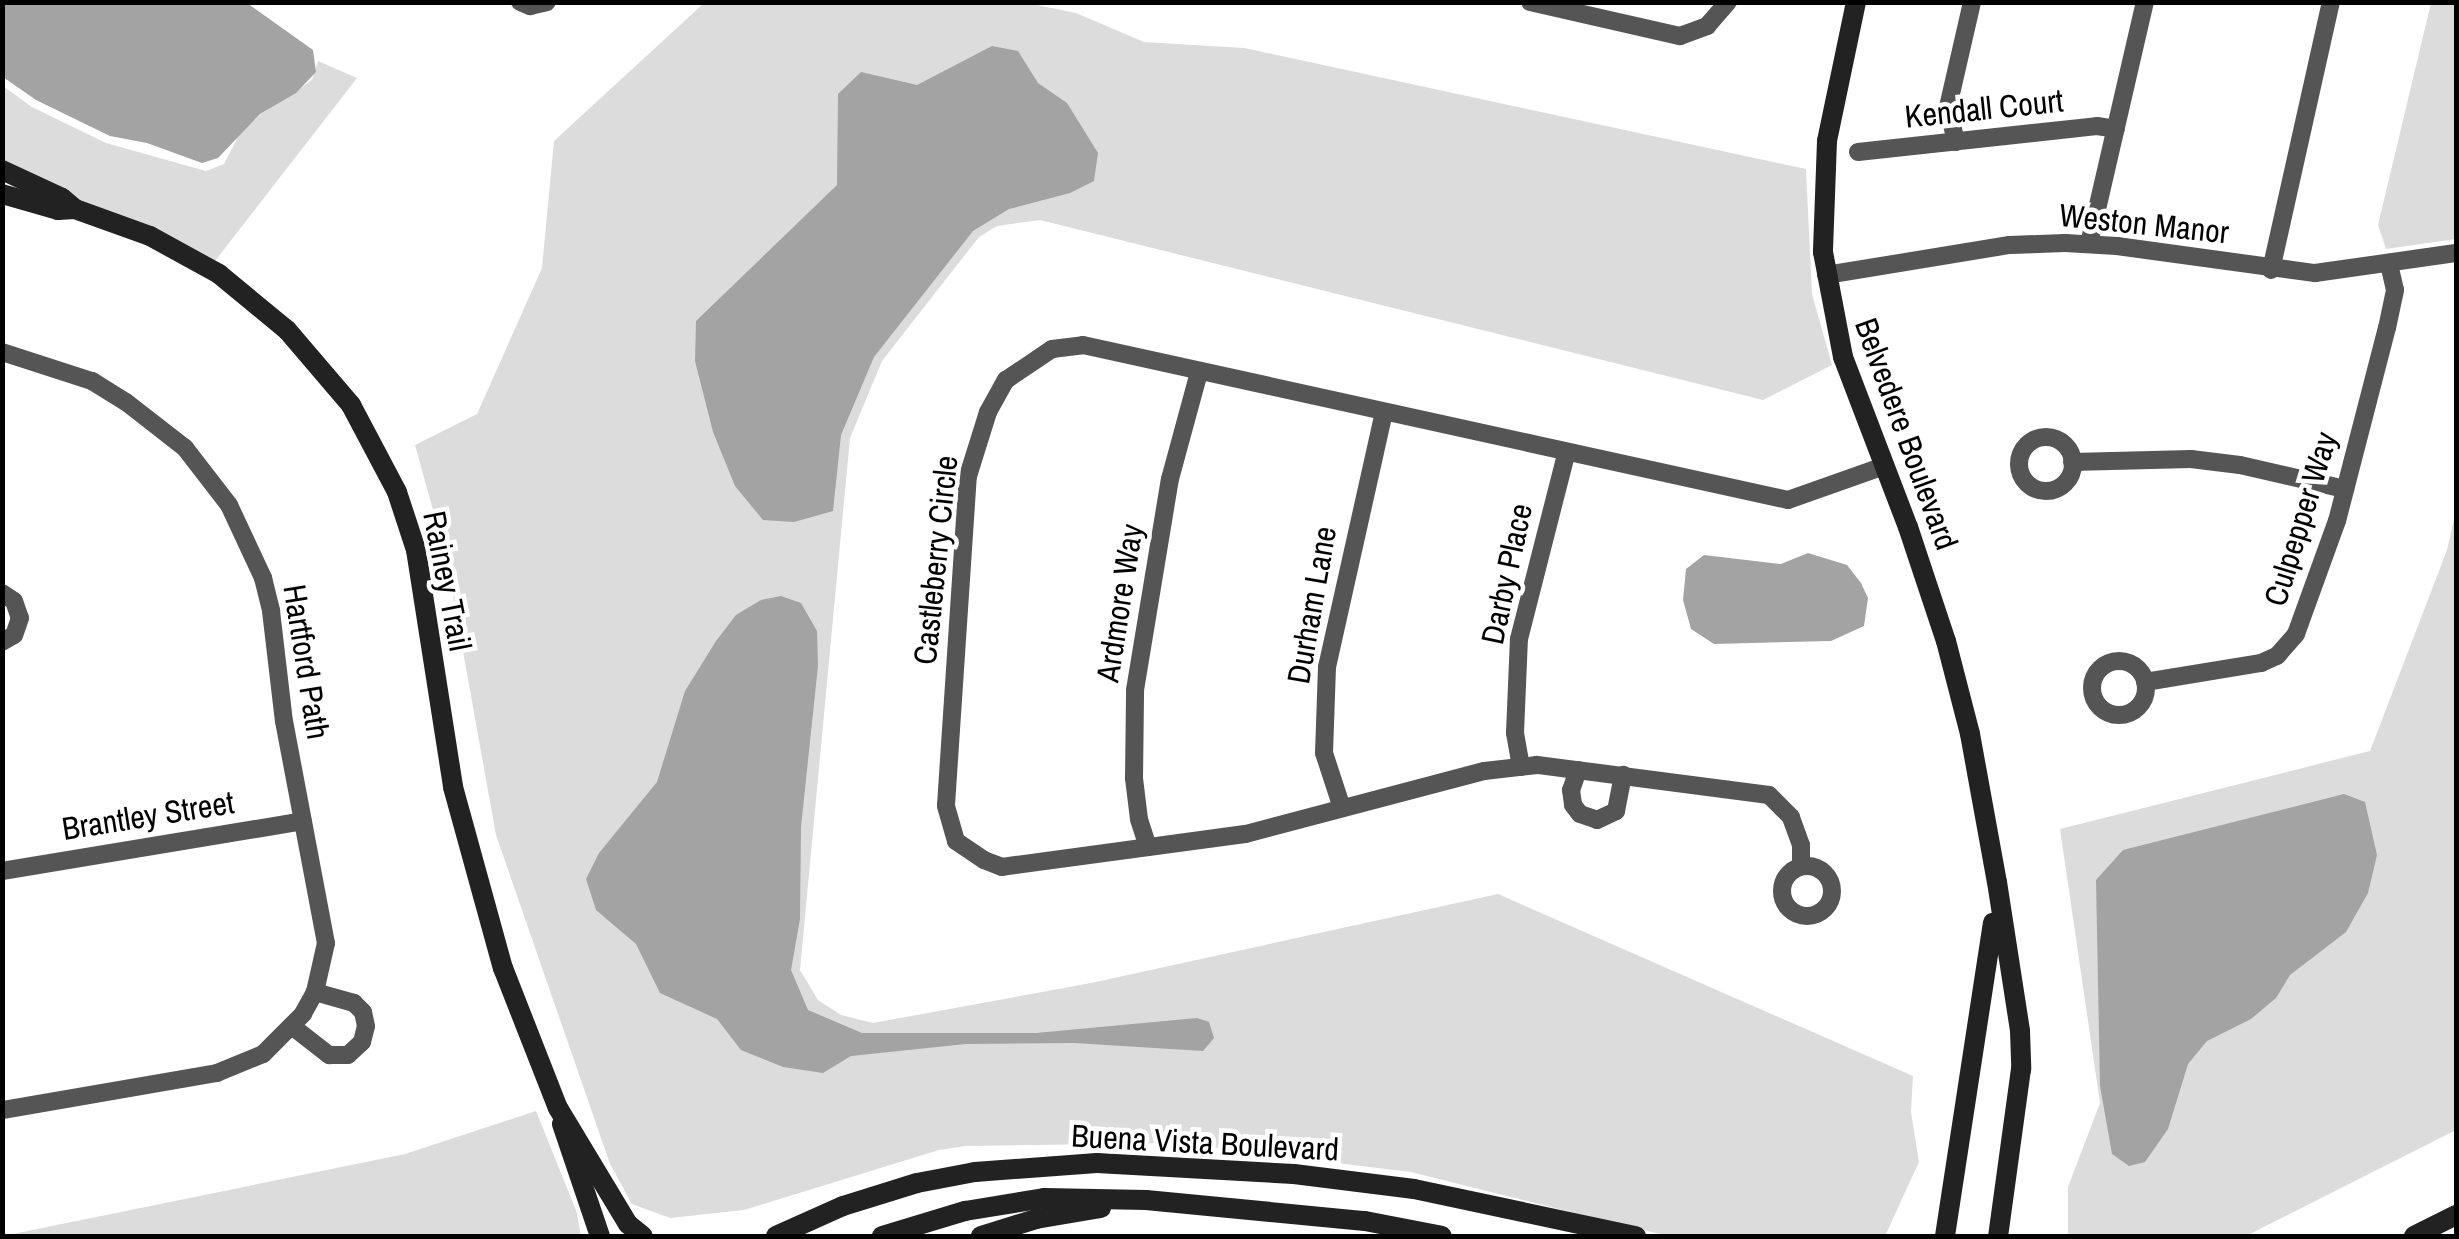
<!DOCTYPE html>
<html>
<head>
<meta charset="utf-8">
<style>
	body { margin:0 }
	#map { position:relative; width:2459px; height:1239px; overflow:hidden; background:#fff; font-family:"Archivo Narrow",sans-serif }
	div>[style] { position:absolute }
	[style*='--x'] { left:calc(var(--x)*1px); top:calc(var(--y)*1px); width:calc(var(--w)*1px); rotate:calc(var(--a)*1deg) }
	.green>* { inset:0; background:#dcdcdc }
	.water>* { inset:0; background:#a3a3a3 }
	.street>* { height:18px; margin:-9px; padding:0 9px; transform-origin:9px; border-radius:9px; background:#555 }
	.street>.ring { margin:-9px; padding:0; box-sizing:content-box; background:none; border:18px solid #555; border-radius:50% }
	.secondary>* { height:20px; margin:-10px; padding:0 10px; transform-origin:10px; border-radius:10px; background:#222 }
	span { translate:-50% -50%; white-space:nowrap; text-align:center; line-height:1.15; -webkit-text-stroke:9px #fff; paint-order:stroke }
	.street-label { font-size:32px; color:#000 }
	.frame { position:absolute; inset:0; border:5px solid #000; pointer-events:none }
</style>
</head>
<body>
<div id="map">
	<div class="green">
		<div style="clip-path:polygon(704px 3px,1027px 3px,1076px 13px,1144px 42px,1244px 48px,1806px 169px,1812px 294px,1832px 365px,1763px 400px,1040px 220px,997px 226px,979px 237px,882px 361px,850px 438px,800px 970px,818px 1000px,841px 1015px,873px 1023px,1091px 983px,1498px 894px,1913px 1076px,1911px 1112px,1919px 1162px,1885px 1236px,1668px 1236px,1411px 1172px,1172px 1143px,966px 1146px,939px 1150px,744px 1210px,670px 1218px,632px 1204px,610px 1164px,496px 835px,446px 557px,415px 445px,477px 414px,542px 268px,554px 141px)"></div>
		<div style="clip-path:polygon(2431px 3px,2456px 3px,2456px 239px,2386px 249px,2378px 225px)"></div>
		<div style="clip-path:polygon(318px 61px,357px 78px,215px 261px,153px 228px,84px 202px,3px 160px,3px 86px,32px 107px,106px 143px,206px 171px,224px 164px,239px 135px,261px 114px,312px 80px)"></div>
		<div style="clip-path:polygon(2456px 510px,2456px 1130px,2246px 1236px,2068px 1236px,2068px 1187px,2100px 1103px,2060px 829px,2370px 751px,2447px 550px)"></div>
		<div style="clip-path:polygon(536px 1111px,577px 1213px,581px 1236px,3px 1236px,405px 1154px)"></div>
	</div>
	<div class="water">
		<div style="clip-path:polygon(3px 2px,247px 3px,313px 50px,316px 72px,296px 93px,260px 114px,218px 158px,202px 163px,147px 143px,110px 136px,36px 100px,3px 77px)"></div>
		<div style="clip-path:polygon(992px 46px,1018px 51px,1038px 83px,1067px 103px,1098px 153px,1094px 181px,1070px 193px,1009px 209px,973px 231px,874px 357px,841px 435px,833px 511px,794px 522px,763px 520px,735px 486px,713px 432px,695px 361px,696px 321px,837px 185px,838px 94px,861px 72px,917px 85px)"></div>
		<div style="clip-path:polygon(1808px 553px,1847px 565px,1861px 583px,1868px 598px,1864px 626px,1831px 641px,1714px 644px,1691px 629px,1683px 600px,1686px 569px,1704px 555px,1781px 564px)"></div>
		<div style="clip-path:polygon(781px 596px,801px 603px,817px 631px,818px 666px,801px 827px,800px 919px,791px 970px,808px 1010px,862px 1033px,1036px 1033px,1197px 1018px,1209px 1022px,1214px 1038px,1203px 1051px,1074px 1043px,966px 1044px,851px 1056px,823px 1073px,783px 1067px,741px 1050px,717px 1019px,660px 993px,636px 944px,596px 910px,586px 879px,599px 853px,657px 782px,685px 691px,716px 641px,736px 615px,761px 600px)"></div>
		<div style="clip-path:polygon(2344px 794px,2365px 802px,2377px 855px,2368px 893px,2346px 932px,2290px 975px,2276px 998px,2251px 1019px,2207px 1041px,2188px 1064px,2168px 1129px,2145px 1162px,2129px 1166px,2112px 1154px,2100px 1086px,2096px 880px,2123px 850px)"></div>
	</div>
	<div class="street">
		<div style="--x:520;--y:2;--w:11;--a:22"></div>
		<div style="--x:530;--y:6;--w:17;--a:-13"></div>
		<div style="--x:1530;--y:2;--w:154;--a:12.8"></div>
		<div style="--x:1680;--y:36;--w:29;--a:-20"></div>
		<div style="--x:1707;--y:26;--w:32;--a:-49"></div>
		<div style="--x:1956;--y:142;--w:36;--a:-103"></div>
		<div style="--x:1948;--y:107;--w:108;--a:-77.1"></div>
		<div style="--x:1858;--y:152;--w:240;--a:-6.2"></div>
		<div style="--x:2097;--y:126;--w:19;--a:9"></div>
		<div style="--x:2089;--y:244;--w:248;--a:-77"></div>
		<div style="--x:2271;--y:270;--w:275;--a:-77.4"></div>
		<div style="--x:1826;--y:275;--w:186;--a:-9.3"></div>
		<div style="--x:2010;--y:245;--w:55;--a:-2.1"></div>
		<div style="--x:2065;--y:243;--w:52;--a:3.3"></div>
		<div style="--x:2117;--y:246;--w:200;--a:7.8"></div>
		<div style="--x:2315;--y:273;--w:142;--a:-8.1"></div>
		<div style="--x:2;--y:352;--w:95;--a:17.9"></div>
		<div style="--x:92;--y:381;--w:40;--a:32"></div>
		<div style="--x:126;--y:402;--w:75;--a:37.9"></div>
		<div style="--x:185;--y:448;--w:72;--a:52.3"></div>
		<div style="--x:229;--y:505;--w:81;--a:65"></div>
		<div style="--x:263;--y:578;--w:34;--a:76"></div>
		<div style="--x:271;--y:611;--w:111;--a:83.3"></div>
		<div style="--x:284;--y:721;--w:226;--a:79.3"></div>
		<div style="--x:326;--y:943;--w:50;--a:102.7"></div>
		<div style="--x:315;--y:992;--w:25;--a:119"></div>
		<div style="--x:303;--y:1014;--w:57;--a:135"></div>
		<div style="--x:263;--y:1054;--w:50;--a:157.6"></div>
		<div style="--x:217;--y:1073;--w:218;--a:170.2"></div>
		<div class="ring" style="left:2019px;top:437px;width:36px;height:36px"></div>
		<div style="--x:2072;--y:462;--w:119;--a:-1.4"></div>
		<div style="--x:2191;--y:459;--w:49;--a:7"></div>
		<div style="--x:2240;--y:465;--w:108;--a:12.9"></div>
		<div style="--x:2;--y:593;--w:14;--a:34"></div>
		<div style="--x:14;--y:601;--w:18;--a:71"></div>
		<div style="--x:20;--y:618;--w:18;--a:109"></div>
		<div style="--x:14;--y:635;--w:14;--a:150"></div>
		<div class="ring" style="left:2092px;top:661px;width:36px;height:36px"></div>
		<div style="--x:2145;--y:682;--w:118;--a:-9.3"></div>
		<div style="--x:2261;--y:663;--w:17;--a:-24"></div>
		<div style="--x:2277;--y:656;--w:29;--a:-49"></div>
		<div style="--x:2296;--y:634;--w:120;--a:-70.1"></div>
		<div style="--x:2337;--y:521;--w:199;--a:-75.5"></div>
		<div style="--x:2387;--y:328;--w:39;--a:-78"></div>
		<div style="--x:2395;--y:290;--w:28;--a:-103"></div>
		<div style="--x:1521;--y:767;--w:35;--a:-100"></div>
		<div style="--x:1515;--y:733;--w:94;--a:-87.6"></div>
		<div style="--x:1519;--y:639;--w:191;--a:-75.7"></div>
		<div style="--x:1578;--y:770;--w:21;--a:109"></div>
		<div style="--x:1571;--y:790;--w:15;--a:82"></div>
		<div style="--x:1573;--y:805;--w:11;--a:52"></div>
		<div style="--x:1580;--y:814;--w:18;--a:19"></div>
		<div style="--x:1597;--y:820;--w:21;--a:-25"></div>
		<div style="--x:1616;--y:811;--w:37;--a:-79"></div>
		<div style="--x:1342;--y:808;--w:58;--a:-108.1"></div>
		<div style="--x:1324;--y:753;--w:86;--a:-88"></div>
		<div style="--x:1327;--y:667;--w:260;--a:-77.4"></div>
		<div style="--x:1148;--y:847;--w:29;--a:-108"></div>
		<div style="--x:1139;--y:819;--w:41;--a:-97"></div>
		<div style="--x:1134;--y:778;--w:88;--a:-89.3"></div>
		<div style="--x:1135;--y:690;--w:214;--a:-80.6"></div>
		<div style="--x:1170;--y:479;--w:111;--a:-74.8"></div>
		<div class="ring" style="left:1782px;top:866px;width:32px;height:32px"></div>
		<div style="--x:1801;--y:866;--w:21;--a:-90"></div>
		<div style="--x:1801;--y:845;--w:30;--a:-110"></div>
		<div style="--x:1791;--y:817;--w:31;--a:-135"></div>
		<div style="--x:1769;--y:795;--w:234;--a:-172.6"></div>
		<div style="--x:1537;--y:765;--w:53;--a:173.5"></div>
		<div style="--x:1484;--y:771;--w:247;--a:165.2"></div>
		<div style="--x:1245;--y:834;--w:245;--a:172.3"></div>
		<div style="--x:1002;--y:867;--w:19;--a:-159"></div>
		<div style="--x:984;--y:860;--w:34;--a:-146"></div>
		<div style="--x:956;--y:841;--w:37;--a:-106"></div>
		<div style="--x:946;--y:805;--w:330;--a:-86.2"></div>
		<div style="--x:968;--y:476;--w:67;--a:-72.6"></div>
		<div style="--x:988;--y:412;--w:37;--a:-61"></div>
		<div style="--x:1006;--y:380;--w:55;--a:-34"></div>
		<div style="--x:1052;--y:349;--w:31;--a:-7"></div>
		<div style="--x:1083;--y:345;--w:722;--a:12.4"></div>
		<div style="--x:1788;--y:500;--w:102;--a:-19.5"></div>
		<div style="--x:2;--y:871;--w:305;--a:-9.4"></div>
		<div style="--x:293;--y:1027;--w:46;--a:37.9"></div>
		<div style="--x:329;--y:1055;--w:19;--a:0"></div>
		<div style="--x:348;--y:1055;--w:19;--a:-43"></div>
		<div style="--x:362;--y:1042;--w:16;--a:-76"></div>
		<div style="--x:366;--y:1026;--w:14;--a:-102"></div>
		<div style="--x:363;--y:1012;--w:13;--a:-135"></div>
		<div style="--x:354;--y:1003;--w:41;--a:-164.2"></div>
	</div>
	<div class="secondary">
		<div style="--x:1856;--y:2;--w:142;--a:101.8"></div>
		<div style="--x:1827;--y:141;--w:111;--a:92.1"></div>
		<div style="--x:1823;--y:252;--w:107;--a:79.2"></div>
		<div style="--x:1843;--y:357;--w:182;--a:69.1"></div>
		<div style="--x:1908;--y:527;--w:120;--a:71.6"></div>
		<div style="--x:1946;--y:641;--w:96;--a:75.5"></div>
		<div style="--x:1970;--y:734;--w:150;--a:79.7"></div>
		<div style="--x:1997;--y:882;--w:151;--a:81.2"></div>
		<div style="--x:2020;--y:1031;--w:38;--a:88"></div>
		<div style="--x:2021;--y:1069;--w:169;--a:97.8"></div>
		<div style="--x:2;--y:170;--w:66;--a:25"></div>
		<div style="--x:62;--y:198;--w:17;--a:40"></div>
		<div style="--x:75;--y:209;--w:80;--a:19.8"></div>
		<div style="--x:150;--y:236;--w:79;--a:28.8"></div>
		<div style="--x:219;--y:274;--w:88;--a:39.5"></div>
		<div style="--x:287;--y:330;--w:99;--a:49.5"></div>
		<div style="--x:351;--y:405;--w:98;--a:62.1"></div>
		<div style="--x:397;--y:492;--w:61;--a:71.9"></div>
		<div style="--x:416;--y:550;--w:240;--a:81.1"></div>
		<div style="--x:453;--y:787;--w:188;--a:74.6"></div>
		<div style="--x:503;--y:968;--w:150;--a:68.6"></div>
		<div style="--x:558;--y:1108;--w:135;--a:58.9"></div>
		<div style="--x:628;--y:1224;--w:19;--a:39"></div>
		<div style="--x:2;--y:194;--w:58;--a:15.9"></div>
		<div style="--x:58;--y:210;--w:17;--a:-3"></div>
		<div style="--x:562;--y:1124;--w:118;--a:71.3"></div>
		<div style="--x:776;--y:1236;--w:73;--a:-24.1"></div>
		<div style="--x:843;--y:1206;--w:77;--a:-17.3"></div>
		<div style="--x:917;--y:1183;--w:59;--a:-10.7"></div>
		<div style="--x:975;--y:1172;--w:122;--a:-4.2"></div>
		<div style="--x:1097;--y:1163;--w:197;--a:3.2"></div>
		<div style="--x:1294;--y:1174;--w:121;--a:7.1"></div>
		<div style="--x:1414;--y:1189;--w:227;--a:12"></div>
		<div style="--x:882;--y:1236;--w:87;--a:-16.8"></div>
		<div style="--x:965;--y:1211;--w:80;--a:-9.3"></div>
		<div style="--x:1044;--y:1198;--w:102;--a:1.1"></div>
		<div style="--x:1146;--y:1200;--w:220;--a:5.5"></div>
		<div style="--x:1365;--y:1221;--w:78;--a:11"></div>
		<div style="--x:981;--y:1236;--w:58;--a:-17.2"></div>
		<div style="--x:1036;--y:1219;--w:66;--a:-9.6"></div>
		<div style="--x:1945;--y:1236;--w:317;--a:-81.3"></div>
		<div style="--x:2414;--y:1236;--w:47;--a:-26.6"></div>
	</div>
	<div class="street-label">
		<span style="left:1984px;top:109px;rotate:-6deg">Kendall Court</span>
		<span style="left:2144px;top:224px;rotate:6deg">Weston Manor</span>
		<span style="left:1906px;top:434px;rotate:70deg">Belvedere Boulevard</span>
		<span style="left:2301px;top:519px;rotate:-73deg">Culpepper Way</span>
		<span style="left:936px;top:560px;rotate:-84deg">Castleberry Circle</span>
		<span style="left:1507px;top:574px;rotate:-78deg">Darby Place</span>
		<span style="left:447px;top:581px;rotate:79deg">Rainey Trail</span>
		<span style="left:1120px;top:603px;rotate:-81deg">Ardmore Way</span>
		<span style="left:1312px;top:605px;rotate:-80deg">Durham Lane</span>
		<span style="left:306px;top:662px;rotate:81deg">Hartford Path</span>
		<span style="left:148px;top:816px;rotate:-9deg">Brantley Street</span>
		<span style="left:1205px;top:1143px;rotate:3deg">Buena Vista Boulevard</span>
	</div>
	<div class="frame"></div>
</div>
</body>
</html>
